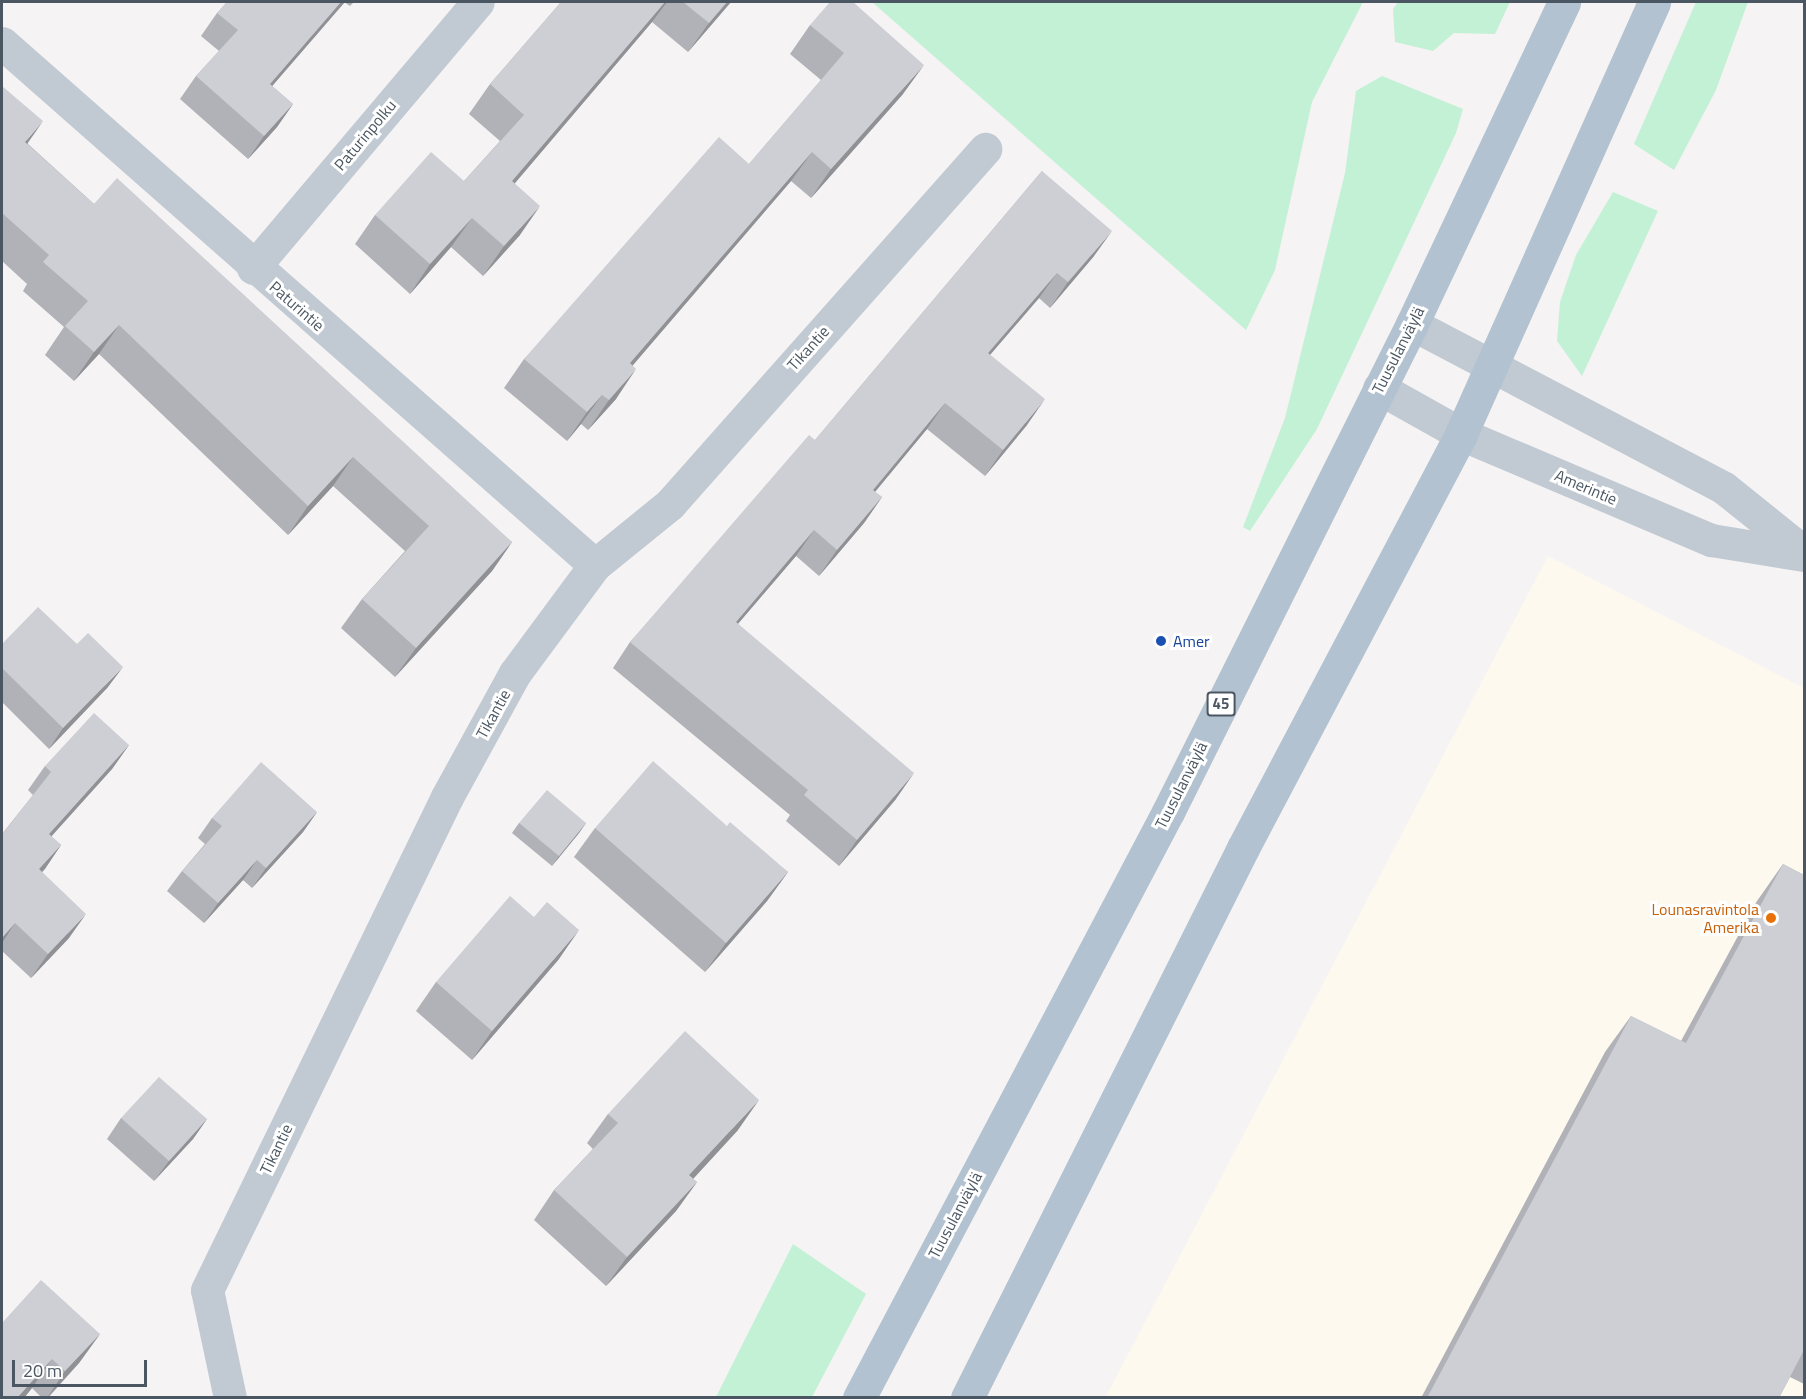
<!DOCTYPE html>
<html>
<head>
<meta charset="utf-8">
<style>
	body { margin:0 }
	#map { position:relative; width:1806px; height:1399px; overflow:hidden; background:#f5f3f3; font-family:"Titillium Web",sans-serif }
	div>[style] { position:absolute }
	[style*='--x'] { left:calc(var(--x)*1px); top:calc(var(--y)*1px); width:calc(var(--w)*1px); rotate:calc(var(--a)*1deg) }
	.commercial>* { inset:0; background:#fdf9ef }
	.green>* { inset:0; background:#c3f1d5 }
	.minor>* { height:33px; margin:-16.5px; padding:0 16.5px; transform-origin:16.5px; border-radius:16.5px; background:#c1cad2 }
	.major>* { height:33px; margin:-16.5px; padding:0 16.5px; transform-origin:16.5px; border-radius:16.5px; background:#b3c2d1 }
	.wall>* { inset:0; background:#b0b2b7 }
	.shaded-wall>* { inset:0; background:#909195 }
	.building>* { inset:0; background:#cdcfd5 }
	.dots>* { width:16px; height:16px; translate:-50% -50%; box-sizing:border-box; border:3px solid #fff; border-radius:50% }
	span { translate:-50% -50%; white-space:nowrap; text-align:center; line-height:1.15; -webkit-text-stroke:6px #fff; paint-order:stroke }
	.shield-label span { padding:2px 4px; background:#fff; border:2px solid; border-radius:4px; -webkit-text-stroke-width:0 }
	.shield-label { font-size:15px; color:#4a5661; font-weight:700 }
	.street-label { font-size:16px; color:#4a5661 }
	.transit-label { font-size:16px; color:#164399 }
	.left { translate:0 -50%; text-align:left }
	.food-label { font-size:16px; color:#c56008 }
	.right { translate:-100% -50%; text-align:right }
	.frame { position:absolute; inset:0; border:3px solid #4a5661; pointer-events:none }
	.scale { position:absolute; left:12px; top:1360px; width:135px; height:27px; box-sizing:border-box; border:3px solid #4a5661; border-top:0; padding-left:8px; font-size:18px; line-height:21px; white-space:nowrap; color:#4a5661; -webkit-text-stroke:4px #fff; paint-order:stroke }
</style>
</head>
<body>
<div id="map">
	<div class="commercial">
		<div style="clip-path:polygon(1548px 556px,1804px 688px,1804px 1397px,1105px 1398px)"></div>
	</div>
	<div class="green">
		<div style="clip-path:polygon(872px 2px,1363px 2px,1312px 102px,1275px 270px,1246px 330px)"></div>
		<div style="clip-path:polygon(1398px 2px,1510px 2px,1495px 34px,1454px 33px,1433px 51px,1395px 42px,1393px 9px)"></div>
		<div style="clip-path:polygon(1696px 2px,1748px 2px,1716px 90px,1674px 170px,1634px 144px)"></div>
		<div style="clip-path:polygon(1382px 76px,1463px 109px,1456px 133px,1317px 429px,1250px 531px,1243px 527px,1285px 418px,1345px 173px,1356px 91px)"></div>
		<div style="clip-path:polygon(1613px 192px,1658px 211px,1582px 376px,1557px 341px,1560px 302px,1576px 255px)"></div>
		<div style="clip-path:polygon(793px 1244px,866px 1294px,812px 1397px,716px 1397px)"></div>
	</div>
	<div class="minor">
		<div style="--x:2;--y:43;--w:790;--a:41.36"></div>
		<div style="--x:253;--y:268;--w:348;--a:-49.8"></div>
		<div style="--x:1412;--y:324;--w:352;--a:27.7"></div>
		<div style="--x:1724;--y:488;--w:102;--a:38.7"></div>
		<div style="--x:1379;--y:388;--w:94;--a:29.3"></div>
		<div style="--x:1461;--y:434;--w:272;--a:23"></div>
		<div style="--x:1711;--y:540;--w:94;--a:9.2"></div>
		<div style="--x:230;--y:1398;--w:110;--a:-102"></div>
		<div style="--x:207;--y:1290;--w:548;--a:-64.04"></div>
		<div style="--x:447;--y:797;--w:141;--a:-61.3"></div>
		<div style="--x:515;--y:673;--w:134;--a:-53.5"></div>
		<div style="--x:595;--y:565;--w:97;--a:-39.1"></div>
		<div style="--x:670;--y:504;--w:475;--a:-48.4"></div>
	</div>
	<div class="major">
		<div style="--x:859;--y:1398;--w:662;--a:-62.2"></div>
		<div style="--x:1168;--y:812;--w:546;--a:-63.43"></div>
		<div style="--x:1412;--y:324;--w:356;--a:-64.7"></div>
		<div style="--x:967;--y:1398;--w:615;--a:-63.35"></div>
		<div style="--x:1243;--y:848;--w:468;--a:-62.2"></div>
		<div style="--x:1461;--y:434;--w:473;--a:-65.9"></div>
	</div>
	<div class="wall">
		<div style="clip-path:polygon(227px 2px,354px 2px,350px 6px,344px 2px,272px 86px,293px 104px,277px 127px,248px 159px,180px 99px,196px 76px,219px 51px,201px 36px,217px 13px)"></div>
		<div style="clip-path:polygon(561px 2px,731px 2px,688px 52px,652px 22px,515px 183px,520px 235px,483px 276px,451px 247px,410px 294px,355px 244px,375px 215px,464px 181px,500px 141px,469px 114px,490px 84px)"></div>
		<div style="clip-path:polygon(810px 25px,903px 94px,811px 198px,791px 181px,632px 366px,616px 399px,588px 430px,581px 424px,567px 441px,504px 388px,524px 359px,749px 164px,821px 80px,790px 54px)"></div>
		<div style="clip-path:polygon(2px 86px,28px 144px,94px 204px,512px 542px,492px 571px,395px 677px,341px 628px,362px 599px,405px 551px,333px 486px,288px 535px,99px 354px,74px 381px,45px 355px,64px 327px,23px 291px,27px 284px,2px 261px)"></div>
		<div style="clip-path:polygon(1042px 171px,1094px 256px,1050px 308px,1039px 298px,990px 355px,1027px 425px,985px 476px,927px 429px,875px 492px,882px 497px,864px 523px,819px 576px,796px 556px,738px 624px,896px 799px,839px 866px,786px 821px,790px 815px,613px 668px,630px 642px,815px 440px)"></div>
		<div style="clip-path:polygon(2px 644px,108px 687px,49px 749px,2px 702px)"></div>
		<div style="clip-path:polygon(129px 745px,112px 769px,51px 836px,61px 845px,42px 872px,69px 938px,31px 978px,2px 951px,2px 834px,33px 795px,28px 790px,45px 766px)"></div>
		<div style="clip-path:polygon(317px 812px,303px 832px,252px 888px,243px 880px,204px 923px,167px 891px,182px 871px,205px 844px,198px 838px,212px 818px)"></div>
		<div style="clip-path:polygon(519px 823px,586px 823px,579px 833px,552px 866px,512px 833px)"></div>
		<div style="clip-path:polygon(727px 826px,788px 872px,767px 901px,705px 972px,574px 857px,595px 828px)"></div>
		<div style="clip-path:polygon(1783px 864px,1804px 875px,1804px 1384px,1790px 1377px,1779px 1398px,1421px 1398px,1605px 1052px,1631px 1016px,1681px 1041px,1757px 901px)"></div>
		<div style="clip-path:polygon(559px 959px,472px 1060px,416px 1011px,436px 982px)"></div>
		<div style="clip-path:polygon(608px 1114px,738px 1130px,693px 1179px,697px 1182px,676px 1211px,606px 1286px,534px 1220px,554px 1190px,593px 1149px,587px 1143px)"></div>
		<div style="clip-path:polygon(121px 1118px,207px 1119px,193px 1139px,154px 1181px,107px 1139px)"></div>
		<div style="clip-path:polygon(2px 1323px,100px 1334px,79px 1363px,48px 1398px,42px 1398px,32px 1388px,24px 1398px,2px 1398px)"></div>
	</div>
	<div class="shaded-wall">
		<div style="clip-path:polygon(341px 2px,345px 2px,254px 107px,270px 84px)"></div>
		<div style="clip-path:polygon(665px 2px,667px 2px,652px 22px,492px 210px,512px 181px)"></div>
		<div style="clip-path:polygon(727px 2px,731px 2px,688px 52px,709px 23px)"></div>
		<div style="clip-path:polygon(924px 65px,903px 94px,811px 198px,831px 169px)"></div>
		<div style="clip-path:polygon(293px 104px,277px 127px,248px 159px,264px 136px)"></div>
		<div style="clip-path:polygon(43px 121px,23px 150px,25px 142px)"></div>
		<div style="clip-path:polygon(812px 152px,791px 181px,609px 393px,630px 363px)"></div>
		<div style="clip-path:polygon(540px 206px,520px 235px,483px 276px,504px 246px)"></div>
		<div style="clip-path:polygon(472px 218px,451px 247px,410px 294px,430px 264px)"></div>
		<div style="clip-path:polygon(1112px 231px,1094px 256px,1050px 308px,1068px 282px)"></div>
		<div style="clip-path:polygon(1057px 273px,1039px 298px,970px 378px,988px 353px)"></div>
		<div style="clip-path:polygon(119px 325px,99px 354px,74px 381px,94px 352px)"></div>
		<div style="clip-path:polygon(636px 369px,616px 399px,588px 430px,609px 400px)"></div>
		<div style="clip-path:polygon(602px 395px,581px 424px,567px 441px,587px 412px)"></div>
		<div style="clip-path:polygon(1045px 399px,1027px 425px,985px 476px,1003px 450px)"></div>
		<div style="clip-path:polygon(945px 403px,927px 429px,855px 516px,873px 490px)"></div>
		<div style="clip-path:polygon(353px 457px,333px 486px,288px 535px,308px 506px)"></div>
		<div style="clip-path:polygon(882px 497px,864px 523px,819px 576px,837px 550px)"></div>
		<div style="clip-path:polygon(814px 530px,796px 556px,718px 647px,736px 622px)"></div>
		<div style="clip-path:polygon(512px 542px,492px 571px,395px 677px,416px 648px)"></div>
		<div style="clip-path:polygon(123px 667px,108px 687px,49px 749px,63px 728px)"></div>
		<div style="clip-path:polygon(129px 745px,112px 769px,32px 858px,49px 834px)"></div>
		<div style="clip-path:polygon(914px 773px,896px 799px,839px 866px,857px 840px)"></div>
		<div style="clip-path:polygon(317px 812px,303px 832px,252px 888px,266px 868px)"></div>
		<div style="clip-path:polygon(586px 823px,579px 833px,552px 866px,559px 856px)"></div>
		<div style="clip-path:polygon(61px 845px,45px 869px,22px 893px,39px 869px)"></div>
		<div style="clip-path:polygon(257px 860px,243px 880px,204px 923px,218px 903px)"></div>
		<div style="clip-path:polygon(788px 872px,767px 901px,705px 972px,726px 943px)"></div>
		<div style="clip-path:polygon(86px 914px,69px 938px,31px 978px,48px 954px)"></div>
		<div style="clip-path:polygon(15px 923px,2px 943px,2px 938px)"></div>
		<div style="clip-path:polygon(579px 930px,559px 959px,472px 1060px,492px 1031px)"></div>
		<div style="clip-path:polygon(759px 1100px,738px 1130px,669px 1205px,689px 1175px)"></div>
		<div style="clip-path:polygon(207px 1119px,193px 1139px,154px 1181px,169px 1161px)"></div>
		<div style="clip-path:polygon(697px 1182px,676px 1211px,606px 1286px,627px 1257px)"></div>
		<div style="clip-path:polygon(100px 1334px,79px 1363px,47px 1398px,65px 1371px)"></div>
		<div style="clip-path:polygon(52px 1359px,32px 1388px,24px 1398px,17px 1398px)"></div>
	</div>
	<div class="building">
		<div style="clip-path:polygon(227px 2px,341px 2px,270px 84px,293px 104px,264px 136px,196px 76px,238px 30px,217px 13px)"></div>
		<div style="clip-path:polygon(561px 2px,665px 2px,512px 181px,540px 206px,504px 246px,472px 218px,430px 264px,375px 215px,431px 152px,464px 181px,524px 115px,490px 84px)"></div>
		<div style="clip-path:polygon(683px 2px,727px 2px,709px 23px)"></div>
		<div style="clip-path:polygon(830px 2px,853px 2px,924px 65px,831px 169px,812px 152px,630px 363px,636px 369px,609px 400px,602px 395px,587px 412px,524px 359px,719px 137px,749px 164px,844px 53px,810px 25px)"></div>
		<div style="clip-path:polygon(2px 86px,43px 121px,25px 142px,94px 204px,117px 178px,512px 542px,416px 648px,362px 599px,429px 526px,353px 457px,308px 506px,119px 325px,94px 352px,65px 326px,88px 301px,43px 262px,49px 255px,2px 213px)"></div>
		<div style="clip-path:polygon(1042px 171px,1112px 231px,1068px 282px,1057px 273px,988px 353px,1045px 399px,1003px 450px,945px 403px,873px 490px,882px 497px,837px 550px,814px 530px,736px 622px,914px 773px,857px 840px,804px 795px,808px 790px,630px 642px,809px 435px,815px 440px)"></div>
		<div style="clip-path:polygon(38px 607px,77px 644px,88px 633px,123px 667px,63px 728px,2px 668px,2px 644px)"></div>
		<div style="clip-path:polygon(94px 713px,129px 745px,49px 834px,61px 845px,39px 869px,86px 914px,48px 954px,15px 923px,2px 938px,2px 834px,8px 827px,51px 772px,45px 766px)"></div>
		<div style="clip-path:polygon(653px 761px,727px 826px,730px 822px,788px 872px,726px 943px,595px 828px)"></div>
		<div style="clip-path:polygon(261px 762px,317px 812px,266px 868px,257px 860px,218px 903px,182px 871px,222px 826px,212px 818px)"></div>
		<div style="clip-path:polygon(547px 790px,586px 823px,559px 856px,519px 823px)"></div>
		<div style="clip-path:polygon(1783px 864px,1804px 875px,1804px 1350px,1779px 1398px,1427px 1398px,1631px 1016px,1686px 1043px)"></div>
		<div style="clip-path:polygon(510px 896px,534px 917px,547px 902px,579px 930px,492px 1031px,436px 982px)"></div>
		<div style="clip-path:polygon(685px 1031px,759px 1100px,689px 1175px,697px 1182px,627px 1257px,554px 1190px,618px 1123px,608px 1114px)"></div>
		<div style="clip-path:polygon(159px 1077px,207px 1119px,169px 1161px,121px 1118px)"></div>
		<div style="clip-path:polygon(41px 1280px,100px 1334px,65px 1371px,52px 1359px,17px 1398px,2px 1398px,2px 1323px)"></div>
	</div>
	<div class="dots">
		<div style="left:1161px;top:641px;background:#1a4fb4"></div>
		<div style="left:1771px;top:918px;background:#e8710a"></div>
	</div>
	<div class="shield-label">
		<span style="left:1221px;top:704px">45</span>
	</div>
	<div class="street-label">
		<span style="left:365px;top:135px;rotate:-50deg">Paturinpolku</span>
		<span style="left:297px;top:306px;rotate:41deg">Paturintie</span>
		<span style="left:808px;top:348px;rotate:-48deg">Tikantie</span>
		<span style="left:1398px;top:350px;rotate:-63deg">Tuusulanväylä</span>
		<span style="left:1586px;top:487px;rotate:23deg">Amerintie</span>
		<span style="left:493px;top:714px;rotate:-61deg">Tikantie</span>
		<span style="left:1181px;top:785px;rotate:-63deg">Tuusulanväylä</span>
		<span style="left:276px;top:1149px;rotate:-64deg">Tikantie</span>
		<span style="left:955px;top:1215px;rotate:-62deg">Tuusulanväylä</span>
	</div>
	<div class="transit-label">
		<span class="left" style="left:1173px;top:641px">Amer</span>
	</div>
	<div class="food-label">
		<span class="right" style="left:1759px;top:918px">Lounasravintola<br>Amerika</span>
	</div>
	<div class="frame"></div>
	<div class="scale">20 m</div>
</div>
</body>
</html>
